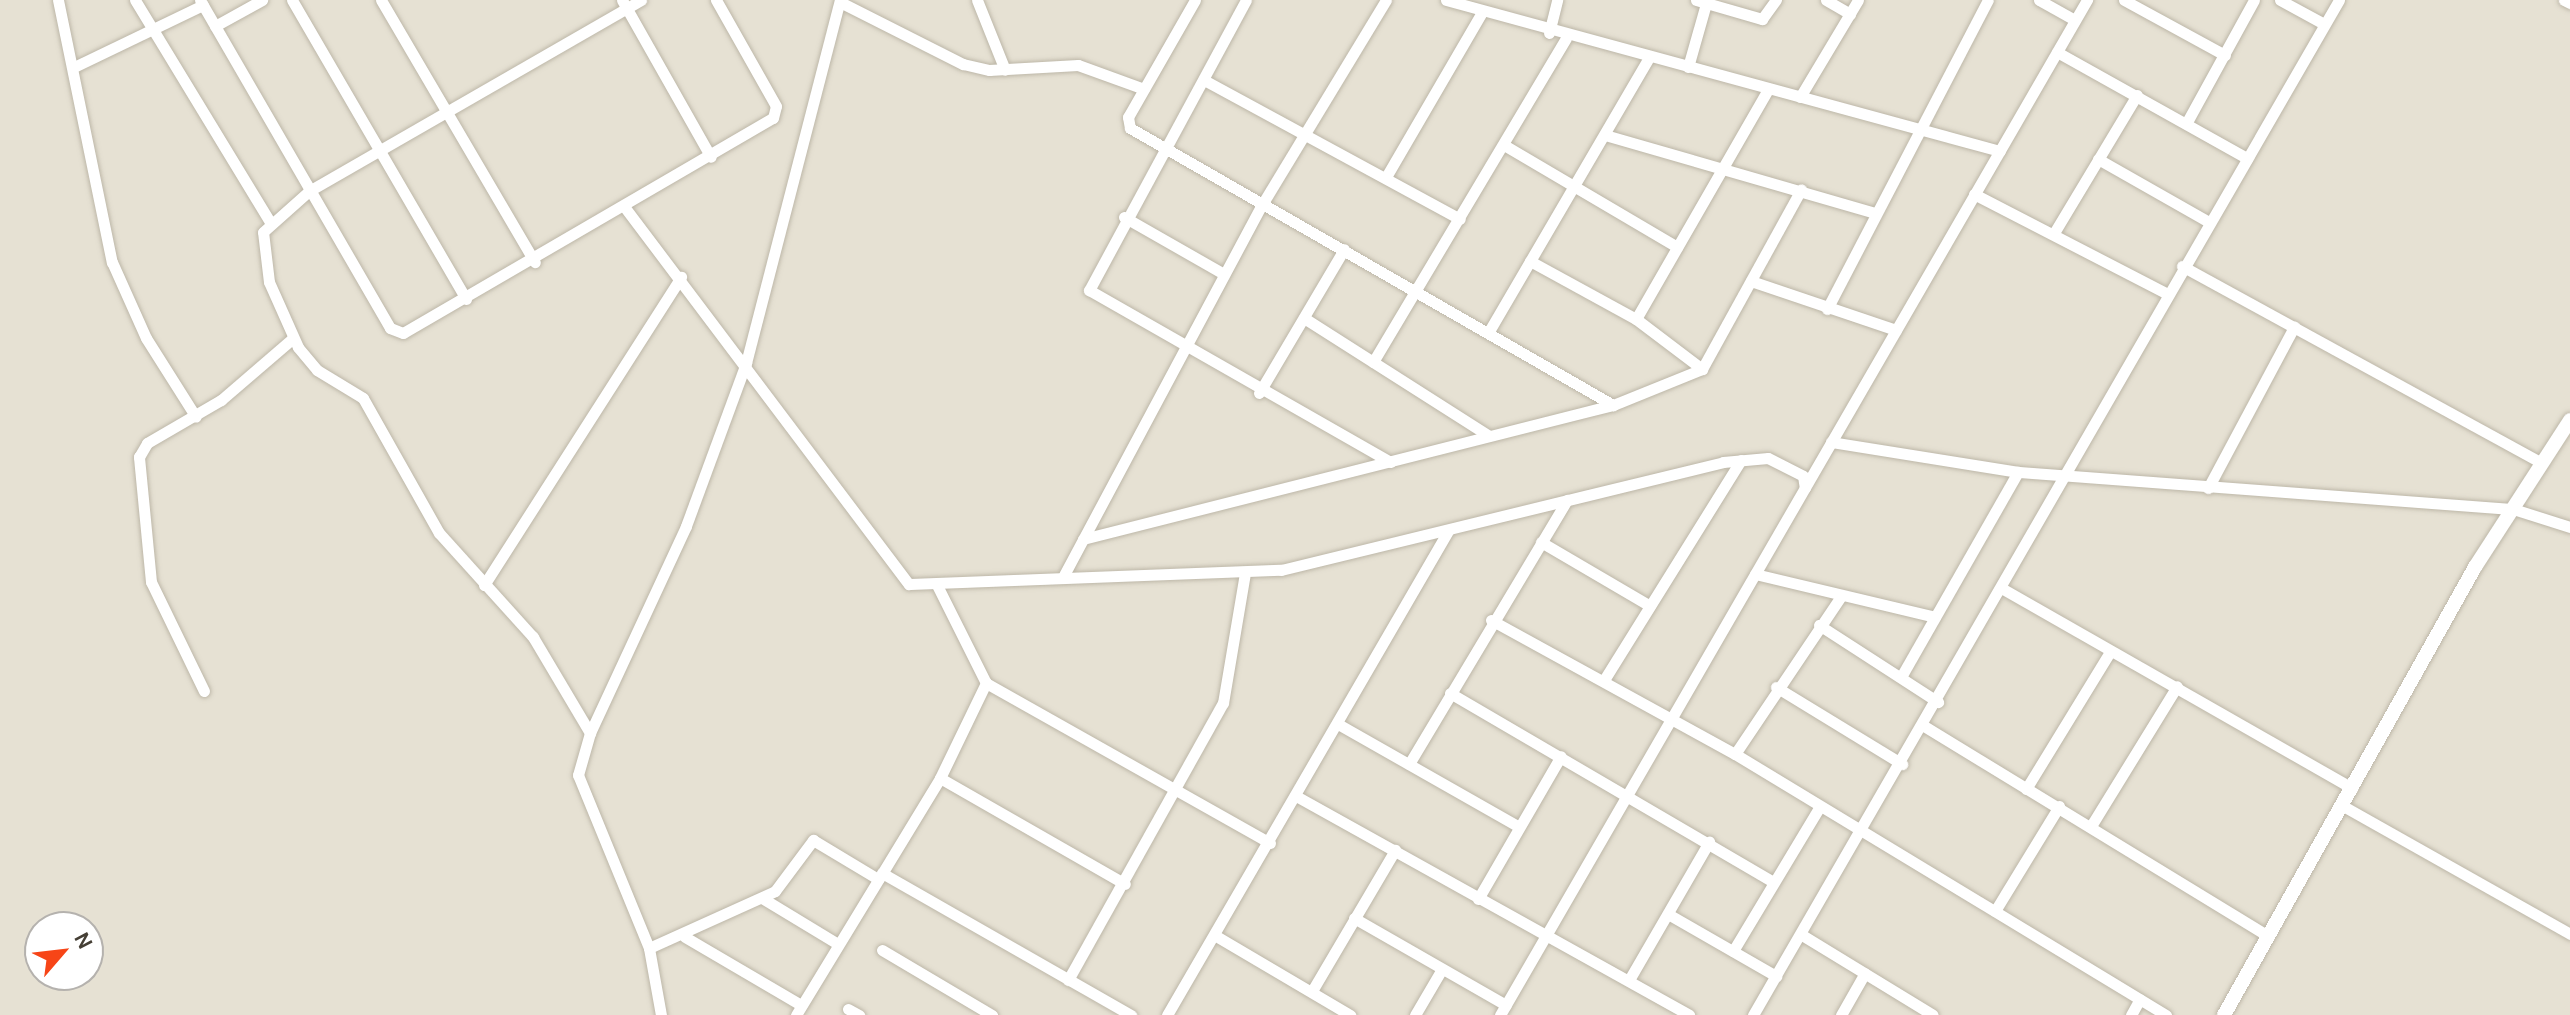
<!DOCTYPE html>
<html>
<head>
<meta charset="utf-8">
<style>
	body { margin:0 }
	#map { position:relative; width:2570px; height:1015px; overflow:hidden; background:#f2efe5; font-family:Karla,sans-serif }
	div>[style] { position:absolute }
	[style*='--x'] { left:calc(var(--x)*1px); top:calc(var(--y)*1px); width:calc(var(--w)*1px); rotate:calc(var(--a)*1deg) }
	.residential>* { inset:0; background:#e6e1d3 }
	.roads { filter:drop-shadow(0 0 2px #bdb7a8) drop-shadow(0 0 2px #bdb7a8) }
	.minor>* { height:11px; margin:-5.5px; padding:0 5.5px; transform-origin:5.5px; border-radius:5.5px; background:#fff }
	.tertiary>* { height:14px; margin:-7px; padding:0 7px; transform-origin:7px; border-radius:7px; background:#fff }
	span { translate:-50% -50%; white-space:nowrap; text-align:center; line-height:1.15; -webkit-text-stroke:6px #fff; paint-order:stroke }
	.north { position:absolute; left:24px; top:911px; width:80px; height:80px; box-sizing:border-box; background:#fff; border:2px solid #b5b2ae; border-radius:50%; rotate:62deg; font-size:22px; font-weight:700; line-height:32px; text-align:center; color:#453f35 }
	.north::after { content:''; display:block; margin:auto; width:28px; height:36px; background:#f74517; clip-path:polygon(50% 0,100% 100%,50% 72%,0 100%) }
</style>
</head>
<body>
<div id="map">
	<div class="residential">
		<div style="clip-path:polygon(evenodd,0 0,2570px 0,2570px 1015px,0 1015px,0 0,40px 927px,88px 927px,88px 975px,40px 975px,40px 927px)"></div>
	</div>
	<div class="roads">
		<div class="minor">
			<div style="--x:58;--y:0;--w:268;--a:78.4"></div>
			<div style="--x:112;--y:262;--w:83;--a:65.9"></div>
			<div style="--x:146;--y:338;--w:93;--a:57.7"></div>
			<div style="--x:135;--y:0;--w:260;--a:58.7"></div>
			<div style="--x:200;--y:0;--w:379;--a:59.9"></div>
			<div style="--x:390;--y:328;--w:14;--a:21"></div>
			<div style="--x:403;--y:333;--w:428;--a:-30.2"></div>
			<div style="--x:773;--y:118;--w:12;--a:-76"></div>
			<div style="--x:776;--y:106;--w:122;--a:-119.5"></div>
			<div style="--x:292;--y:0;--w:346;--a:59.8"></div>
			<div style="--x:381;--y:0;--w:304;--a:59.6"></div>
			<div style="--x:622;--y:0;--w:180;--a:60.5"></div>
			<div style="--x:977;--y:0;--w:75;--a:68.2"></div>
			<div style="--x:1195;--y:0;--w:135;--a:119.8"></div>
			<div style="--x:1128;--y:117;--w:11;--a:80"></div>
			<div style="--x:1130;--y:128;--w:557;--a:29.83"></div>
			<div style="--x:1246;--y:0;--w:330;--a:118.4"></div>
			<div style="--x:1089;--y:290;--w:347;--a:29.7"></div>
			<div style="--x:1446;--y:0;--w:574;--a:15.25"></div>
			<div style="--x:1696;--y:0;--w:69;--a:16.1"></div>
			<div style="--x:1762;--y:19;--w:24;--a:-54"></div>
			<div style="--x:1826;--y:0;--w:28;--a:30"></div>
			<div style="--x:2039;--y:0;--w:41;--a:29.1"></div>
			<div style="--x:2124;--y:0;--w:115;--a:28.6"></div>
			<div style="--x:2280;--y:0;--w:50;--a:28.6"></div>
			<div style="--x:2564;--y:0;--w:7;--a:27"></div>
			<div style="--x:840;--y:2;--w:138;--a:26.8"></div>
			<div style="--x:963;--y:64;--w:27;--a:13"></div>
			<div style="--x:989;--y:70;--w:89;--a:-3.2"></div>
			<div style="--x:1078;--y:65;--w:70;--a:20"></div>
			<div style="--x:215;--y:26;--w:54;--a:-29"></div>
			<div style="--x:1549;--y:33;--w:34;--a:-76"></div>
			<div style="--x:2057;--y:52;--w:218;--a:29.2"></div>
			<div style="--x:74;--y:67;--w:143;--a:-25.7"></div>
			<div style="--x:1688;--y:67;--w:70;--a:-74.2"></div>
			<div style="--x:1204;--y:80;--w:291;--a:28.5"></div>
			<div style="--x:1800;--y:97;--w:113;--a:-59.1"></div>
			<div style="--x:2187;--y:122;--w:139;--a:-61.2"></div>
			<div style="--x:1605;--y:135;--w:282;--a:16.1"></div>
			<div style="--x:1504;--y:145;--w:201;--a:30.5"></div>
			<div style="--x:2098;--y:159;--w:125;--a:29.6"></div>
			<div style="--x:1386;--y:177;--w:191;--a:-59.8"></div>
			<div style="--x:1974;--y:194;--w:216;--a:27.3"></div>
			<div style="--x:626;--y:209;--w:470;--a:53"></div>
			<div style="--x:909;--y:584;--w:372;--a:-2.2"></div>
			<div style="--x:1281;--y:570;--w:455;--a:-13.7"></div>
			<div style="--x:1723;--y:462;--w:45;--a:-5.1"></div>
			<div style="--x:1768;--y:458;--w:39;--a:27"></div>
			<div style="--x:1803;--y:476;--w:12;--a:81"></div>
			<div style="--x:1124;--y:217;--w:115;--a:29.7"></div>
			<div style="--x:2054;--y:233;--w:161;--a:-59"></div>
			<div style="--x:1530;--y:261;--w:121;--a:28.7"></div>
			<div style="--x:1636;--y:319;--w:83;--a:37.1"></div>
			<div style="--x:2182;--y:266;--w:410;--a:28.7"></div>
			<div style="--x:1751;--y:281;--w:153;--a:18.7"></div>
			<div style="--x:1827;--y:309;--w:348;--a:-62.5"></div>
			<div style="--x:1304;--y:318;--w:218;--a:32.5"></div>
			<div style="--x:1636;--y:319;--w:265;--a:-60.1"></div>
			<div style="--x:1488;--y:333;--w:317;--a:-59.7"></div>
			<div style="--x:1373;--y:362;--w:377;--a:-59.2"></div>
			<div style="--x:1259;--y:393;--w:167;--a:-59.4"></div>
			<div style="--x:1831;--y:442;--w:189;--a:9.1"></div>
			<div style="--x:2018;--y:472;--w:496;--a:4.3"></div>
			<div style="--x:2513;--y:509;--w:60;--a:17.5"></div>
			<div style="--x:2208;--y:488;--w:183;--a:-61.9"></div>
			<div style="--x:1083;--y:539;--w:547;--a:-14.19"></div>
			<div style="--x:1613;--y:405;--w:96;--a:-22"></div>
			<div style="--x:1702;--y:369;--w:205;--a:-61.1"></div>
			<div style="--x:1541;--y:542;--w:126;--a:30.4"></div>
			<div style="--x:1755;--y:574;--w:185;--a:13.4"></div>
			<div style="--x:1064;--y:575;--w:422;--a:-61.9"></div>
			<div style="--x:1263;--y:203;--w:237;--a:-58.8"></div>
			<div style="--x:484;--y:585;--w:366;--a:-57.4"></div>
			<div style="--x:2003;--y:589;--w:402;--a:29.7"></div>
			<div style="--x:1491;--y:620;--w:278;--a:28.8"></div>
			<div style="--x:1735;--y:754;--w:504;--a:31.2"></div>
			<div style="--x:1819;--y:625;--w:142;--a:32.9"></div>
			<div style="--x:1901;--y:677;--w:236;--a:-60.3"></div>
			<div style="--x:1604;--y:680;--w:259;--a:-58.1"></div>
			<div style="--x:986;--y:683;--w:326;--a:29.4"></div>
			<div style="--x:1776;--y:687;--w:148;--a:31.4"></div>
			<div style="--x:204;--y:691;--w:121;--a:-115.9"></div>
			<div style="--x:151;--y:582;--w:126;--a:-95.5"></div>
			<div style="--x:139;--y:457;--w:16;--a:-60"></div>
			<div style="--x:147;--y:443;--w:86;--a:-30.2"></div>
			<div style="--x:221;--y:400;--w:95;--a:-40.7"></div>
			<div style="--x:1450;--y:693;--w:375;--a:30.3"></div>
			<div style="--x:1338;--y:724;--w:208;--a:29.6"></div>
			<div style="--x:1924;--y:726;--w:404;--a:31.4"></div>
			<div style="--x:590;--y:733;--w:112;--a:-120.7"></div>
			<div style="--x:533;--y:637;--w:140;--a:-132.1"></div>
			<div style="--x:439;--y:533;--w:155;--a:-119.4"></div>
			<div style="--x:363;--y:398;--w:54;--a:-148.7"></div>
			<div style="--x:317;--y:370;--w:30;--a:-130"></div>
			<div style="--x:298;--y:347;--w:71;--a:-114"></div>
			<div style="--x:269;--y:282;--w:50;--a:-96.8"></div>
			<div style="--x:263;--y:232;--w:62;--a:-41.7"></div>
			<div style="--x:309;--y:191;--w:383;--a:-29.9"></div>
			<div style="--x:1735;--y:754;--w:190;--a:-56.1"></div>
			<div style="--x:1409;--y:764;--w:308;--a:-59.1"></div>
			<div style="--x:940;--y:778;--w:213;--a:29.8"></div>
			<div style="--x:2026;--y:789;--w:161;--a:-58.5"></div>
			<div style="--x:1296;--y:796;--w:450;--a:29.1"></div>
			<div style="--x:2343;--y:806;--w:261;--a:29.4"></div>
			<div style="--x:2091;--y:826;--w:164;--a:-58.4"></div>
			<div style="--x:882;--y:873;--w:287;--a:29.7"></div>
			<div style="--x:762;--y:898;--w:89;--a:31.2"></div>
			<div style="--x:1478;--y:899;--w:165;--a:-59.9"></div>
			<div style="--x:1995;--y:911;--w:123;--a:-58.6"></div>
			<div style="--x:1668;--y:914;--w:125;--a:29.9"></div>
			<div style="--x:1354;--y:918;--w:175;--a:29.8"></div>
			<div style="--x:1802;--y:935;--w:153;--a:31.4"></div>
			<div style="--x:1216;--y:936;--w:156;--a:30.5"></div>
			<div style="--x:685;--y:937;--w:134;--a:30.4"></div>
			<div style="--x:649;--y:948;--w:138;--a:-24.3"></div>
			<div style="--x:775;--y:891;--w:64;--a:-53.3"></div>
			<div style="--x:813;--y:840;--w:76;--a:31"></div>
			<div style="--x:882;--y:950;--w:128;--a:30.6"></div>
			<div style="--x:1733;--y:951;--w:169;--a:-59"></div>
			<div style="--x:1068;--y:980;--w:317;--a:-60.8"></div>
			<div style="--x:1223;--y:703;--w:132;--a:-80.4"></div>
			<div style="--x:1629;--y:980;--w:160;--a:-59.9"></div>
			<div style="--x:1312;--y:991;--w:164;--a:-59.5"></div>
			<div style="--x:848;--y:1009;--w:13;--a:29"></div>
			<div style="--x:661;--y:1015;--w:68;--a:-100.2"></div>
			<div style="--x:649;--y:948;--w:187;--a:-112.3"></div>
			<div style="--x:578;--y:775;--w:44;--a:-74.1"></div>
			<div style="--x:590;--y:733;--w:228;--a:-65.1"></div>
			<div style="--x:686;--y:526;--w:174;--a:-69.8"></div>
			<div style="--x:746;--y:363;--w:375;--a:-75.5"></div>
			<div style="--x:796;--y:1015;--w:277;--a:-58.7"></div>
			<div style="--x:940;--y:778;--w:106;--a:-64.2"></div>
			<div style="--x:986;--y:683;--w:110;--a:-116.6"></div>
			<div style="--x:1167;--y:1015;--w:560;--a:-59.86"></div>
			<div style="--x:1415;--y:1015;--w:53;--a:-59.6"></div>
			<div style="--x:1500;--y:1015;--w:1173;--a:-59.96"></div>
			<div style="--x:1753;--y:1015;--w:1172;--a:-60"></div>
			<div style="--x:1841;--y:1015;--w:48;--a:-60.3"></div>
			<div style="--x:2131;--y:1015;--w:18;--a:-61"></div>
		</div>
		<div class="tertiary">
			<div style="--x:2224;--y:1015;--w:514;--a:-60.74"></div>
			<div style="--x:2475;--y:567;--w:175;--a:-57.1"></div>
		</div>
	</div>
	<div class="north">N</div>
</div>
</body>
</html>
